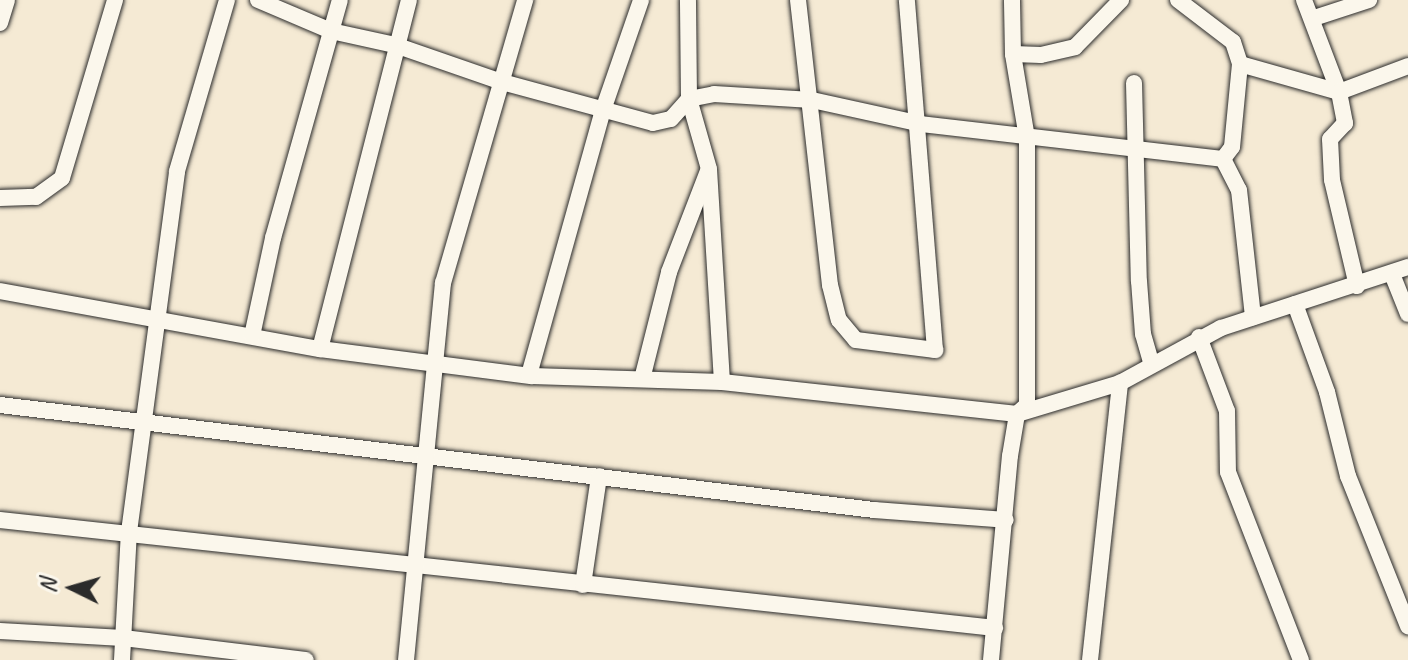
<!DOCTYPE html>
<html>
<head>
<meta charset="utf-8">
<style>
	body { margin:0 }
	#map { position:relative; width:1408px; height:660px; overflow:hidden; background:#f5ead4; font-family:Caveat,sans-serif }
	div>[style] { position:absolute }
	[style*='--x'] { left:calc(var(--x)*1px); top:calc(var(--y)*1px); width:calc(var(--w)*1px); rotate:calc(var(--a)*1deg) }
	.roads { filter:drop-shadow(0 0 2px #2b2b2b) drop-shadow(0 0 2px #2b2b2b) }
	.street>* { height:16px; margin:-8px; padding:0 8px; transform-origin:8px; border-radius:8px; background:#fbf7ec }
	span { translate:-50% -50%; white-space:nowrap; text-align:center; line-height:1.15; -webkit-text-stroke:8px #fbf7ec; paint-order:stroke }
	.north { position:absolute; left:32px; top:548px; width:80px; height:80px; -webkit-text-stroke:6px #fbf7ec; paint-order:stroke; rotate:275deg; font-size:22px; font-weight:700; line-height:32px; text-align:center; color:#2b2b2b }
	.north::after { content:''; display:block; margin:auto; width:28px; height:36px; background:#2b2b2b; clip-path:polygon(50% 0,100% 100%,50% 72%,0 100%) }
</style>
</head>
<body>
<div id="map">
	<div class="roads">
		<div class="street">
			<div style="--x:258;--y:0;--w:79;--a:23"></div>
			<div style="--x:331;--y:31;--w:66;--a:12.3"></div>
			<div style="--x:395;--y:45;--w:113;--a:19.1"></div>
			<div style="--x:502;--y:82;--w:156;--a:15.2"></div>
			<div style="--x:653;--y:123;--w:18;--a:-13"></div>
			<div style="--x:671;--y:119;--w:27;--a:-48"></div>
			<div style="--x:689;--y:99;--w:25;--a:-11"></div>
			<div style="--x:714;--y:94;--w:98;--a:3.5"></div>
			<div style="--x:812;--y:100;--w:112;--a:12.4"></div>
			<div style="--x:921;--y:124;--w:304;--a:6.6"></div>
			<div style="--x:1223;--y:159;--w:35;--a:63"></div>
			<div style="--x:1239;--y:190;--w:128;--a:83.7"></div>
			<div style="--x:798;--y:0;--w:287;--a:83.6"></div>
			<div style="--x:830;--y:285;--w:36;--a:76"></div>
			<div style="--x:839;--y:320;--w:26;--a:50"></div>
			<div style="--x:856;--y:340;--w:80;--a:7.2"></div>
			<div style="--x:935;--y:350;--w:351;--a:-94.6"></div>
			<div style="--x:1178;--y:0;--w:69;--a:37.4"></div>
			<div style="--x:1233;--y:42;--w:23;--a:72"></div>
			<div style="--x:1240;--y:64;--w:83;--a:95.5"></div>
			<div style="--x:1232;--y:147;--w:15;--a:127"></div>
			<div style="--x:1304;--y:0;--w:98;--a:69.2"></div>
			<div style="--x:1339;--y:92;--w:32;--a:79"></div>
			<div style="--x:1345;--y:123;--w:22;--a:133"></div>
			<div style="--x:1330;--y:139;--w:41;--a:87.2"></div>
			<div style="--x:1332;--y:180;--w:109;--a:76.7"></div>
			<div style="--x:1314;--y:18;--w:58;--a:-18.1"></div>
			<div style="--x:0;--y:23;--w:24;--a:-73"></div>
			<div style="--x:1013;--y:54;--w:28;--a:2"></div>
			<div style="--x:1041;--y:55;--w:35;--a:-13"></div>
			<div style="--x:1075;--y:47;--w:66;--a:-45.6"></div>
			<div style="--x:1240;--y:64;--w:103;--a:15.8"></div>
			<div style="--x:1339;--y:92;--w:74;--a:-20.6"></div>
			<div style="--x:1134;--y:83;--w:198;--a:88.6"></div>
			<div style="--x:1139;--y:281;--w:53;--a:85.7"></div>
			<div style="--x:1143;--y:334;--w:32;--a:74"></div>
			<div style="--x:0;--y:198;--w:36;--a:-2"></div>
			<div style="--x:36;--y:197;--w:32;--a:-36"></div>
			<div style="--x:62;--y:178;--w:186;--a:-73.4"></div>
			<div style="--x:1392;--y:274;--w:43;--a:68.2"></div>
			<div style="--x:0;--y:291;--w:325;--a:10.3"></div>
			<div style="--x:320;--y:349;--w:214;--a:7.3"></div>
			<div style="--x:532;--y:376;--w:190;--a:1.8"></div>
			<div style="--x:722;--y:382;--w:213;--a:-93.5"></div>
			<div style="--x:709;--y:169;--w:73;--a:-105.9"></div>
			<div style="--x:689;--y:99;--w:99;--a:-90.6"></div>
			<div style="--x:1295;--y:304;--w:94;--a:70"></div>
			<div style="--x:1327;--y:392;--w:87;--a:76"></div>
			<div style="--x:1348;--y:476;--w:162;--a:68.2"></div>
			<div style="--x:252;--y:336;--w:100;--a:-77.9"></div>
			<div style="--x:273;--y:238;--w:247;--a:-74.3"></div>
			<div style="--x:1199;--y:337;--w:79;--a:69.3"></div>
			<div style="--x:1227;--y:411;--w:61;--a:89.1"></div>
			<div style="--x:1228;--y:472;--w:202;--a:68.8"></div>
			<div style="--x:320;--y:349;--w:360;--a:-75.7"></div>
			<div style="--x:529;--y:375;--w:275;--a:-74.4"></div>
			<div style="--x:603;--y:110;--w:116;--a:-70.9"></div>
			<div style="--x:642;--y:379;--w:110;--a:-75.8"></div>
			<div style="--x:669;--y:272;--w:108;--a:-68.9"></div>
			<div style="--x:722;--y:382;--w:297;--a:6.2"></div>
			<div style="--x:1017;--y:414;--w:108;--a:-16.8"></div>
			<div style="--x:1120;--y:383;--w:115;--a:-28.6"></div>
			<div style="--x:1221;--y:328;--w:197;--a:-18.1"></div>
			<div style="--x:0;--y:405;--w:880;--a:6.85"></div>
			<div style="--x:874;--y:510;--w:132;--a:4.3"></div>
			<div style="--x:0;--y:520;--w:1001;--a:6.19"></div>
			<div style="--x:583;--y:585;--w:110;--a:-81.6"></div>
			<div style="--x:0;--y:631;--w:123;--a:3.3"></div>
			<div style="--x:123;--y:638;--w:184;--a:6.9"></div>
			<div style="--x:122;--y:660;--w:128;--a:-86.9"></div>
			<div style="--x:129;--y:532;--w:364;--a:-82.4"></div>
			<div style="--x:177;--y:171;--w:178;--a:-73.7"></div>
			<div style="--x:406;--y:660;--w:379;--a:-84.4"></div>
			<div style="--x:443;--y:283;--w:295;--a:-73.8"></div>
			<div style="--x:991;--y:660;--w:205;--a:-84.7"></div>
			<div style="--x:1010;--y:456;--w:43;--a:-80.5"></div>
			<div style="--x:1017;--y:414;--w:13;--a:-42"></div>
			<div style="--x:1027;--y:405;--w:267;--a:-90"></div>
			<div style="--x:1027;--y:138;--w:85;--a:-99.5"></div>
			<div style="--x:1013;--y:54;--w:54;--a:-91.1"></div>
			<div style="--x:1090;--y:660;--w:279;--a:-83.8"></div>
		</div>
	</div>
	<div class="north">N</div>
</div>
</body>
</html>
